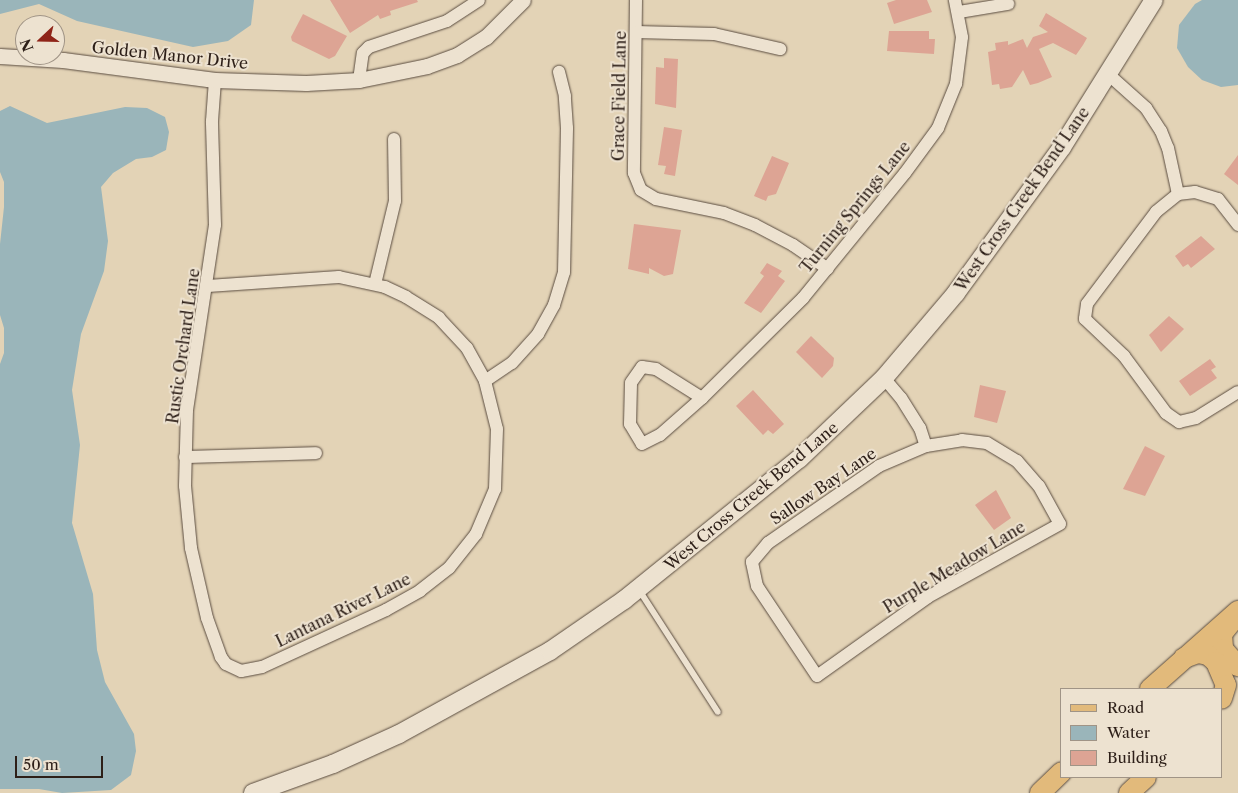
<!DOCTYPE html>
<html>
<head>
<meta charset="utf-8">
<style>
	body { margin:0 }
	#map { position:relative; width:1238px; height:793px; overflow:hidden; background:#e3d3b6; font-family:"Libre Caslon Text",serif }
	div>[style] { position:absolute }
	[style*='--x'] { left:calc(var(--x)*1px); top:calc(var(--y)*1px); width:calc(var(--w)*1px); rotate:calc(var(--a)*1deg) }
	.water>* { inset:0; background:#9ab5ba }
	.building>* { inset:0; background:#dda494 }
	.roads { filter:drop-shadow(0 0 1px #5a4c40) drop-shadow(0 0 1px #5a4c40) }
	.service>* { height:6px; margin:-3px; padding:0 3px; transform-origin:3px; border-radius:3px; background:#ede2d0 }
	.minor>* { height:12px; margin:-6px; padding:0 6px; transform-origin:6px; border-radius:6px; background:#ede2d0 }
	.tertiary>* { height:15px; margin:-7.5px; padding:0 7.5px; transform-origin:7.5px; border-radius:7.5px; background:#ede2d0 }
	.secondary>* { height:18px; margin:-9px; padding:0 9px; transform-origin:9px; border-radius:9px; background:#ede2d0 }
	.primary>* { height:20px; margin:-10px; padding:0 10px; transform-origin:10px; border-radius:10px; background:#e2ba7b }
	span { translate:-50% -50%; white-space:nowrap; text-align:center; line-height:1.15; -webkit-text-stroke:4px #ede2d0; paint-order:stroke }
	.street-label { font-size:16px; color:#2d1f18 }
	.legend { position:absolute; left:1060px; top:688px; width:162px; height:90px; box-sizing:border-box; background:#ede2d0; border:1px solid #a09486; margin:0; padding:6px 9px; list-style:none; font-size:15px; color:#2d1f18 }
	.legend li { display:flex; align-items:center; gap:10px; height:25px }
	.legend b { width:25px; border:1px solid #a09486 }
	.north { position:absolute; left:15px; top:15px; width:50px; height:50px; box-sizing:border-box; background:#ede2d0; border:1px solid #a09486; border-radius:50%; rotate:249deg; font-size:14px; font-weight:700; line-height:20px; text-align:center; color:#2d1f18 }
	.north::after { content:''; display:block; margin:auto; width:18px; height:22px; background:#8f2418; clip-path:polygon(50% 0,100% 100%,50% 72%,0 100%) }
	.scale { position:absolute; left:15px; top:756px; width:88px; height:22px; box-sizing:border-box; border:2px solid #2d1f18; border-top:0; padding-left:6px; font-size:15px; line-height:18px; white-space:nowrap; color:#2d1f18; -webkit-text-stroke:4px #ede2d0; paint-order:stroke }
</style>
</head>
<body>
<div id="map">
	<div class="water">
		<div style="clip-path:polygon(0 0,254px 0,251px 25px,228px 41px,193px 47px,77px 21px,39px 4px,0 14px)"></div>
		<div style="clip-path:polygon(1202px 0,1238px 0,1238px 85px,1221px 87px,1202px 80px,1188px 67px,1177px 48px,1179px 25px,1195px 4px)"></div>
		<div style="clip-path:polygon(10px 106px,47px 123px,125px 107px,147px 108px,165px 117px,169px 132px,166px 150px,152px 157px,136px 159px,113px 173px,101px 187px,108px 241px,104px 271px,81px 334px,72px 390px,80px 445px,72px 523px,93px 594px,97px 650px,105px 682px,134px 734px,136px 751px,131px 775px,111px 790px,62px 793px,39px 789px,0 789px,0 364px,4px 353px,4px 328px,0 315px,0 244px,4px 207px,4px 182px,0 172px,0 111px)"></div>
	</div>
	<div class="building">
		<div style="clip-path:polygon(330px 0,417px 0,418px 2px,390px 11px,391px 15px,380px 19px,378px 15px,350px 33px)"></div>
		<div style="clip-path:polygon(896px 0,927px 0,932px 12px,894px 24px,887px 3px)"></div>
		<div style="clip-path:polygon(1046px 13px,1087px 38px,1083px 45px,1076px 55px,1053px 43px,1039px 49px,1052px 77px,1038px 83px,1030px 85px,1023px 70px,1012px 87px,1000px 89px,999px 84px,992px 85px,988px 52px,996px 50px,995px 43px,1008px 41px,1008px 45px,1023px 39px,1027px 48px,1033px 37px,1048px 32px,1039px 26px)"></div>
		<div style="clip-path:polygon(303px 14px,347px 36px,335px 56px,329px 59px,292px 41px,291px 37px)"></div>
		<div style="clip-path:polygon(889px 31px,929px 31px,929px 39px,935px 39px,934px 54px,887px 51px)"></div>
		<div style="clip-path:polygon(664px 58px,678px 59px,676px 108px,655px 104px,656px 67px,664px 68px)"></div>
		<div style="clip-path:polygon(664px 127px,682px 130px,675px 176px,664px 174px,666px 166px,658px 165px)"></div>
		<div style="clip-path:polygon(1238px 155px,1238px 185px,1224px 174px)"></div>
		<div style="clip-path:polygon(772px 156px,789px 163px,776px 194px,768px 196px,766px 201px,754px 196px)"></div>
		<div style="clip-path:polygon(634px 224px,681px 230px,673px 274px,664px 276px,649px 268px,649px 274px,628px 269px)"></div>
		<div style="clip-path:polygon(1201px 236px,1215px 249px,1191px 268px,1188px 264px,1183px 267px,1175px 256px)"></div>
		<div style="clip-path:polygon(767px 263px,782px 271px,778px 276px,785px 281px,761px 313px,744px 303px,764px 276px,760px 273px)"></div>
		<div style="clip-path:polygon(1169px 316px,1184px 329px,1161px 352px,1149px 335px)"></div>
		<div style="clip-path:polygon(811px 336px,834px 358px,833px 366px,822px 378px,796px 352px)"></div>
		<div style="clip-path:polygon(1210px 359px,1216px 367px,1211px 370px,1217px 378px,1190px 396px,1179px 381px)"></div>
		<div style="clip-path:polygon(980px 385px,1006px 391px,997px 423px,974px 417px)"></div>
		<div style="clip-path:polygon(753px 390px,784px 424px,773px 434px,768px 430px,763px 435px,736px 406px)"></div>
		<div style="clip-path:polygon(1145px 446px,1165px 456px,1145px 496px,1123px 489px)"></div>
		<div style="clip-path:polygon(996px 490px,1011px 518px,994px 530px,975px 505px)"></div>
	</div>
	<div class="roads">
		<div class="service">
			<div style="--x:639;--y:590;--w:145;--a:57.1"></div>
		</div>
		<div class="minor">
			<div style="--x:636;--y:0;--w:173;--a:90.7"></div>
			<div style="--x:634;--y:173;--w:18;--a:68"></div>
			<div style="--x:641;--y:190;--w:17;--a:31"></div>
			<div style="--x:656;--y:199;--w:69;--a:11.6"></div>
			<div style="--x:724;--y:213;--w:33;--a:21"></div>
			<div style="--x:755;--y:225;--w:43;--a:27.8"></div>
			<div style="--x:793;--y:245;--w:42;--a:34.4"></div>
			<div style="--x:959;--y:12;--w:50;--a:-9.3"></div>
			<div style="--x:636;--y:32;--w:78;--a:1.5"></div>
			<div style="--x:714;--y:34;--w:68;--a:12.8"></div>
			<div style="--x:1108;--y:74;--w:51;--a:41.8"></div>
			<div style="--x:1146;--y:108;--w:27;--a:57"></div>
			<div style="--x:1161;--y:131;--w:18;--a:68"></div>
			<div style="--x:1168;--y:148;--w:47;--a:77.7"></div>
			<div style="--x:359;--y:80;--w:27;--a:-82"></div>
			<div style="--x:363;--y:53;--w:8;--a:-45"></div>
			<div style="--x:369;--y:47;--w:82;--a:-18.4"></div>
			<div style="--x:447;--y:21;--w:38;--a:-33"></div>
			<div style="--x:1178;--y:194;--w:28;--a:141"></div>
			<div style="--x:1156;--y:212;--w:115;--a:126.9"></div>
			<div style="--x:1087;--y:304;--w:15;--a:98"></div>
			<div style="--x:1085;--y:319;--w:54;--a:43.5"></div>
			<div style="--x:1124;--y:356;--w:71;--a:53.6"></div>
			<div style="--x:1166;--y:413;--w:16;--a:35"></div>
			<div style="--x:1179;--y:422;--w:17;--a:-13"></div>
			<div style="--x:1196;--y:418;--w:49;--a:-31.8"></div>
			<div style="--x:1178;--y:194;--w:17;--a:-7"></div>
			<div style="--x:1195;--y:192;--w:24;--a:17"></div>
			<div style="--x:1218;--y:199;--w:33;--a:52"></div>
			<div style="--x:375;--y:284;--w:85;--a:-76.5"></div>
			<div style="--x:395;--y:201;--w:62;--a:-90.9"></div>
			<div style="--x:208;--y:286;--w:131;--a:-3.9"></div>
			<div style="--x:339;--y:277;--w:47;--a:12.3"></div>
			<div style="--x:385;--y:287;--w:23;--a:25"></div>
			<div style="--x:406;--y:297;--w:39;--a:32"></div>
			<div style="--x:439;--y:318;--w:41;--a:47"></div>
			<div style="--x:467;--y:348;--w:38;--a:61"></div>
			<div style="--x:485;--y:381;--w:49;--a:76"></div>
			<div style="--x:497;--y:429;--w:60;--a:91.9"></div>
			<div style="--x:495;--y:489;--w:49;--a:112.9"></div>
			<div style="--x:476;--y:534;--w:43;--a:128.5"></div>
			<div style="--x:449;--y:568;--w:37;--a:142"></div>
			<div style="--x:420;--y:591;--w:39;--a:151"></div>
			<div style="--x:386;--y:610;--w:136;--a:155.3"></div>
			<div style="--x:262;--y:667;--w:21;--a:169"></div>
			<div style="--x:241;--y:671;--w:17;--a:-155"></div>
			<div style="--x:226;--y:664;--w:9;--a:-126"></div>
			<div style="--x:221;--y:657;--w:41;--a:-109.7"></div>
			<div style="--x:207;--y:618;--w:72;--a:-102.9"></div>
			<div style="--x:191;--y:548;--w:62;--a:-95.5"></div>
			<div style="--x:185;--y:486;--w:76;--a:-88.5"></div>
			<div style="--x:187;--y:410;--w:187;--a:-81.4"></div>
			<div style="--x:215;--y:225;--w:104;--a:-91.7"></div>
			<div style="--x:212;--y:121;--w:41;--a:-85.8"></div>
			<div style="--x:884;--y:378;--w:26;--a:50"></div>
			<div style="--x:901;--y:398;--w:36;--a:58"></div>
			<div style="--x:920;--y:428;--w:19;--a:72"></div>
			<div style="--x:485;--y:381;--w:32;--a:-34"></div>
			<div style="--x:512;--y:363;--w:39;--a:-48"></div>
			<div style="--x:538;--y:334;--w:33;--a:-61"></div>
			<div style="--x:554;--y:305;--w:34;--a:-73"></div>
			<div style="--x:564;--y:272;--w:144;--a:-88.8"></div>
			<div style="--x:567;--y:128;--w:32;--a:-94"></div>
			<div style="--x:565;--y:96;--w:25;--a:-104"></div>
			<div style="--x:702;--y:398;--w:54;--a:-147.8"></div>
			<div style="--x:656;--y:369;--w:14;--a:-172"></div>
			<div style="--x:642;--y:367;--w:19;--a:125"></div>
			<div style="--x:631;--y:383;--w:41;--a:91.4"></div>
			<div style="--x:630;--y:424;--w:23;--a:59"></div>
			<div style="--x:642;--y:444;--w:20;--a:-27"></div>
			<div style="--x:660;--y:435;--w:56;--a:-41.4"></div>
			<div style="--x:702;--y:398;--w:142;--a:-44.7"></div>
			<div style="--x:803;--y:298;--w:161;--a:-50.8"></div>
			<div style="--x:905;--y:173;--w:56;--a:-53.7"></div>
			<div style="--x:938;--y:128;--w:48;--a:-67.8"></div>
			<div style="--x:956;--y:84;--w:47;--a:-82.7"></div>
			<div style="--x:962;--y:37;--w:38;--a:-101"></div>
			<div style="--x:962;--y:440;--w:25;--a:7"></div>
			<div style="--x:987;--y:443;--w:35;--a:31"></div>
			<div style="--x:1017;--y:461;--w:33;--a:49"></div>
			<div style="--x:1039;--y:486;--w:43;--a:61.1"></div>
			<div style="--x:1060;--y:524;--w:151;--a:151.1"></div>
			<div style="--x:928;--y:597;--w:136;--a:144.6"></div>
			<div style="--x:817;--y:676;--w:108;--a:-123.7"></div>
			<div style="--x:757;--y:586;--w:25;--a:-102"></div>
			<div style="--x:752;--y:562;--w:25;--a:-50"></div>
			<div style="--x:768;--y:543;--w:135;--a:-34.7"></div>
			<div style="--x:879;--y:466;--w:51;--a:-23.1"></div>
			<div style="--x:926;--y:446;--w:36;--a:-9"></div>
			<div style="--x:185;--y:457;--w:131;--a:-1.7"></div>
		</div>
		<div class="tertiary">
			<div style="--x:0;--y:56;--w:63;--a:3.6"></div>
			<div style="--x:63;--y:60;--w:153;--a:7.5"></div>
			<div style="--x:215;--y:80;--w:91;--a:1.9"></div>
			<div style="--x:306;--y:83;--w:53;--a:-3.2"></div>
			<div style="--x:359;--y:80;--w:69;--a:-11.6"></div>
			<div style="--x:427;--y:66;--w:32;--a:-20"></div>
			<div style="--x:457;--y:55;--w:34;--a:-32"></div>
			<div style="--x:486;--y:37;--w:52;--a:-45"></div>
		</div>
		<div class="secondary">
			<div style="--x:253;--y:793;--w:85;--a:-19.9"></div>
			<div style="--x:333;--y:764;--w:72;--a:-24.4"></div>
			<div style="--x:399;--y:734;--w:172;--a:-28.8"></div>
			<div style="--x:550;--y:651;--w:90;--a:-34.6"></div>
			<div style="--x:624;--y:600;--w:225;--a:-38.9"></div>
			<div style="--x:799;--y:459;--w:117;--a:-43.6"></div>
			<div style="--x:884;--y:378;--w:111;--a:-49.7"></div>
			<div style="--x:956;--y:293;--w:180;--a:-54"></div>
			<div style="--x:1062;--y:147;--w:173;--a:-58"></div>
		</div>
		<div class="primary">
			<div style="--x:1234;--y:619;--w:19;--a:129"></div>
			<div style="--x:1222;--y:634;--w:15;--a:86"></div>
			<div style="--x:1223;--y:649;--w:23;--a:49"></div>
			<div style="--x:1184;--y:658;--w:15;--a:-20"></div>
			<div style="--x:1198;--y:653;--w:10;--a:11"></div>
			<div style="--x:1208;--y:655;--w:11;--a:41"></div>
			<div style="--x:1216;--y:662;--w:25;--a:67"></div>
			<div style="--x:1226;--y:685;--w:14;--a:107"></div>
			<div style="--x:1150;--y:689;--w:118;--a:-41.6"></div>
			<div style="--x:1040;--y:793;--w:30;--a:-44"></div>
			<div style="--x:1129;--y:793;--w:23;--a:-43"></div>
		</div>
	</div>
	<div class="street-label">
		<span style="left:170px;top:55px;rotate:6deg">Golden Manor Drive</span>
		<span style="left:619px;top:96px;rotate:-89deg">Grace Field Lane</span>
		<span style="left:1022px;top:199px;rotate:-55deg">West Cross Creek Bend Lane</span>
		<span style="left:855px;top:207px;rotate:-51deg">Turning Springs Lane</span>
		<span style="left:183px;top:346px;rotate:-82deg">Rustic Orchard Lane</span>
		<span style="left:823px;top:486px;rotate:-34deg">Sallow Bay Lane</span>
		<span style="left:751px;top:496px;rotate:-40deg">West Cross Creek Bend Lane</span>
		<span style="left:954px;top:567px;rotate:-31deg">Purple Meadow Lane</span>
		<span style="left:343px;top:610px;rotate:-26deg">Lantana River Lane</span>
	</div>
	<ul class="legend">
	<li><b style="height:6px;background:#e2ba7b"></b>Road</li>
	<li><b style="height:14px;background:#9ab5ba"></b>Water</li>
	<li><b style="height:14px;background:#dda494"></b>Building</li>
	</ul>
	<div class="north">N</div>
	<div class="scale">50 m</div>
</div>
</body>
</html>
